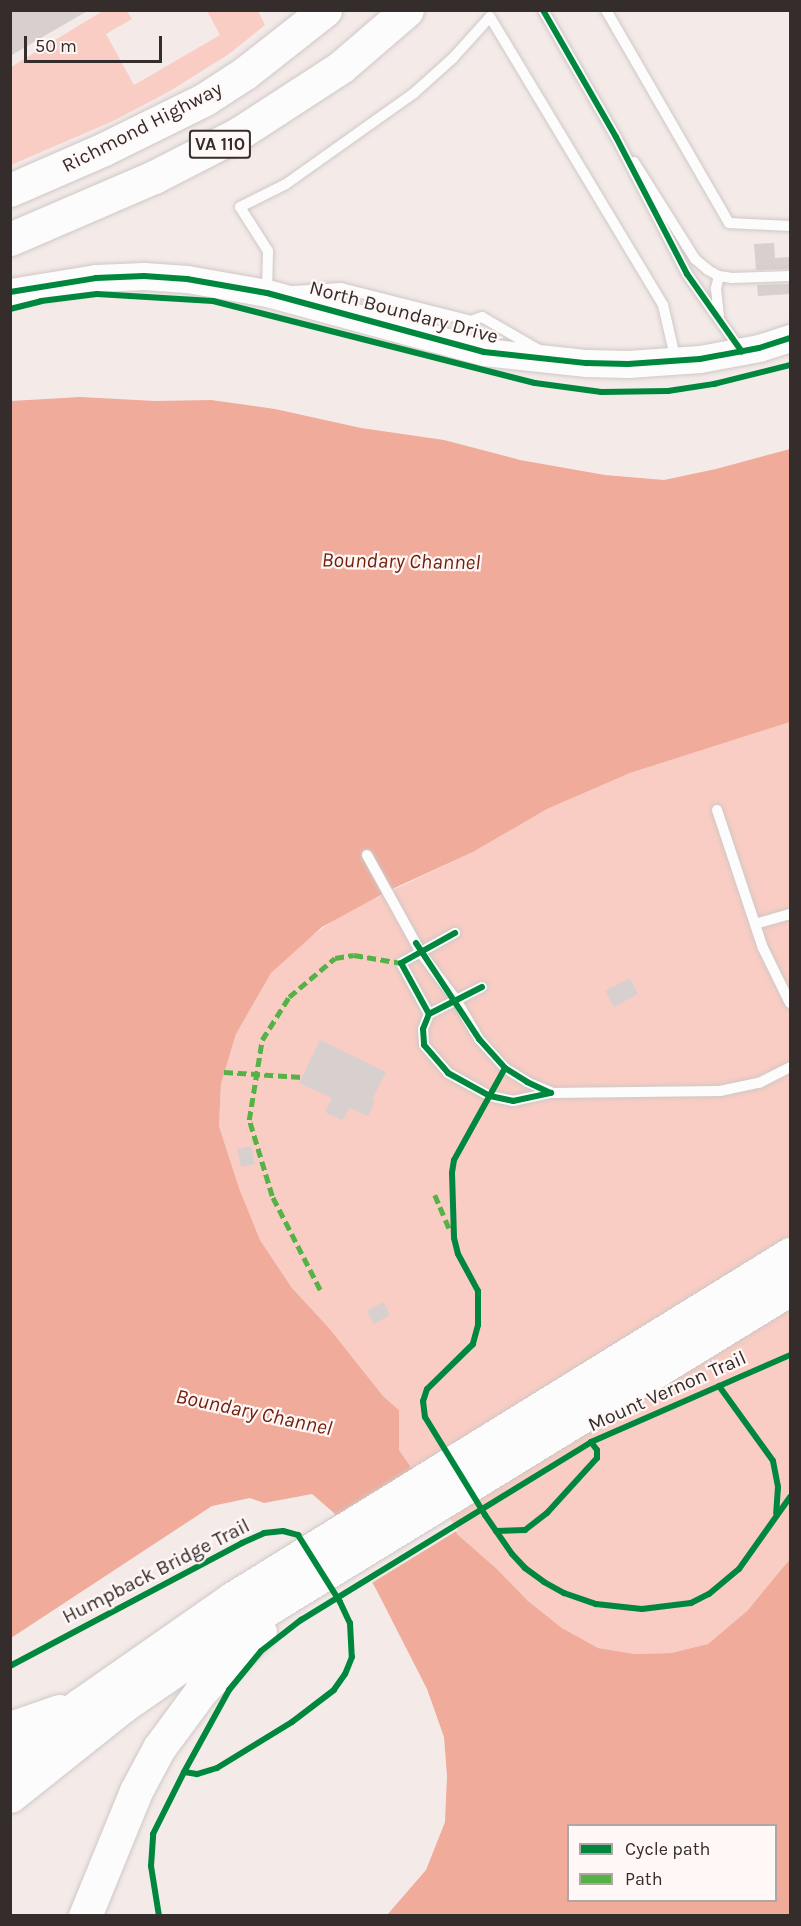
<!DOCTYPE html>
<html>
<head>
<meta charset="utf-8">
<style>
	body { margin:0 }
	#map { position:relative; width:801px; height:1926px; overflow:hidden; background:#f4ebe9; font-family:Karla,sans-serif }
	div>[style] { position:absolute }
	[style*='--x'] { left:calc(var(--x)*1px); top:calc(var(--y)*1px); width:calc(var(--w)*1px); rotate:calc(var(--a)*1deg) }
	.green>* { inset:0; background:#f9cdc3 }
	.water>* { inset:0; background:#f0ab9b }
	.pier>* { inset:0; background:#f4ebe9 }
	.building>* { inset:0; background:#d7d0ce }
	.roads { filter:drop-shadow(0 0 2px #cfc8c6) drop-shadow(0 0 2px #cfc8c6) }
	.service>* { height:10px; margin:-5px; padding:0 5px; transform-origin:5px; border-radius:5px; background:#fdfcfc }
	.tertiary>* { height:27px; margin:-13.5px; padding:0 13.5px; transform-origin:13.5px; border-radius:13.5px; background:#fdfcfc }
	.motorway>* { height:33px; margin:-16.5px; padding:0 16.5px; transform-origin:16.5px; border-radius:16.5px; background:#fdfcfc }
	.quiet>* { height:4.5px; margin-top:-2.25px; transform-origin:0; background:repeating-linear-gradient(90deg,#56b246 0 9px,transparent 0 13.5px) }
	.cycleway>* { height:6px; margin:-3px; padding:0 3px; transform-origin:3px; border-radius:3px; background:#00873e }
	span { translate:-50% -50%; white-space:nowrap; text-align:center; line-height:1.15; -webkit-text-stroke:4.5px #fff8f6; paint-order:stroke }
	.shield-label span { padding:2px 4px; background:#fff8f6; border:2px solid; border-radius:4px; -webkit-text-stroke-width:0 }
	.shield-label { font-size:18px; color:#342d2c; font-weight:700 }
	.street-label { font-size:20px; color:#342d2c }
	.water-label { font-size:21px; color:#711f0d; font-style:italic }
	.frame { position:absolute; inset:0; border:12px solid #342d2c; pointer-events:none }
	.legend { position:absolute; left:567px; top:1824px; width:210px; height:78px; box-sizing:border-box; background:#fff8f6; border:2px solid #aea7a5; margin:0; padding:8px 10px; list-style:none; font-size:18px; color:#342d2c }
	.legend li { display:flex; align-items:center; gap:12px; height:30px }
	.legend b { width:30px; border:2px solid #aea7a5 }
	.scale { position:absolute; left:24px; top:36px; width:138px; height:27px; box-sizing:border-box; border:3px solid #342d2c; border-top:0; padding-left:8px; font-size:18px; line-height:21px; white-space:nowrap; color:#342d2c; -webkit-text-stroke:4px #fff8f6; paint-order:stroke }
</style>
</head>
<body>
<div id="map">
	<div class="green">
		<div style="clip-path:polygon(258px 11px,265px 25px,229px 54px,170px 91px,113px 121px,11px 165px,11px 67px,101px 12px,127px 11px,132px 19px,106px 34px,134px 85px,220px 35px,207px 11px)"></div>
		<div style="clip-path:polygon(790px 722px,790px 1559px,747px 1611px,708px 1644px,671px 1653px,635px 1654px,598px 1648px,562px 1628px,528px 1601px,497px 1569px,458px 1535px,399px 1450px,399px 1410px,383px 1396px,329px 1328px,292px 1288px,260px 1240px,239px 1188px,219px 1126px,221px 1084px,236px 1034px,271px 973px,301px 944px,342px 914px,473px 852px,547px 809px,630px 773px)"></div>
	</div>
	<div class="water">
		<div style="clip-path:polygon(evenodd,80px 397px,155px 401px,211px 400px,275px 409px,361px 428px,444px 440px,520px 460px,605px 475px,664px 480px,716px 469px,790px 449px,790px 722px,630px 773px,547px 809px,473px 852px,390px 890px,322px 927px,271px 973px,236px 1034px,221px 1084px,219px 1126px,239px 1188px,260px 1240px,292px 1288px,329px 1328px,383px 1396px,399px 1410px,399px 1450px,458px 1535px,497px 1569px,528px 1601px,562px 1628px,598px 1648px,635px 1654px,671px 1653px,708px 1644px,747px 1611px,790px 1559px,790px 1915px,387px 1915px,426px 1870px,445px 1822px,447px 1776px,444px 1737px,427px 1689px,377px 1591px,334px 1513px,312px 1494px,264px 1503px,250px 1498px,212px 1506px,11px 1638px,11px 401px,80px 397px,568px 1826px,776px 1826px,776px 1900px,568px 1900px,568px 1826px)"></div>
	</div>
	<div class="pier">
		<div style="clip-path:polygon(416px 1470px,458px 1530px,370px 1584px,335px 1521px)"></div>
	</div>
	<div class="building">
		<div style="clip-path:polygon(10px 10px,89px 10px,10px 56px)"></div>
		<div style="clip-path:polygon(774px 243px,775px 258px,790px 257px,790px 269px,756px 270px,754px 244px)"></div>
		<div style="clip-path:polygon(790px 284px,790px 294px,758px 296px,757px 285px)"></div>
		<div style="clip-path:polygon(630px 978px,638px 994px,614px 1007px,605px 991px)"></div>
		<div style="clip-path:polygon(320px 1040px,386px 1072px,372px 1100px,375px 1101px,368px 1116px,350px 1108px,342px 1120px,325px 1112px,332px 1098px,299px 1083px)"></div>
		<div style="clip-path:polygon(251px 1146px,255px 1164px,241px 1167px,237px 1149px)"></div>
		<div style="clip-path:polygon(383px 1302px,390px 1315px,374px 1324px,367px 1311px)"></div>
	</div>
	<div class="roads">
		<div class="service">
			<div style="--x:543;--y:10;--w:146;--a:60.1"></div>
			<div style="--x:616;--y:137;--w:154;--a:62.6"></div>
			<div style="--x:687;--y:274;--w:92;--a:54.8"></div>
			<div style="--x:606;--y:10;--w:246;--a:60"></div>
			<div style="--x:729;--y:223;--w:61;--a:2.8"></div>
			<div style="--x:634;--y:162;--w:115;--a:57.8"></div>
			<div style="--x:695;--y:259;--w:17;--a:40"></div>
			<div style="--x:708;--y:270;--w:13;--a:29"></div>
			<div style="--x:719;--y:276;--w:13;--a:9"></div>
			<div style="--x:732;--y:278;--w:58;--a:-2"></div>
			<div style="--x:294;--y:291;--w:47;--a:-3.7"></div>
			<div style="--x:341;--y:288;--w:134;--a:14.2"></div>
			<div style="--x:471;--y:321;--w:12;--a:-20"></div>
			<div style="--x:482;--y:317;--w:64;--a:30.2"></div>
			<div style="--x:267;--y:292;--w:41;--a:-88.6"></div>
			<div style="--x:268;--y:251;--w:52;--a:-122.5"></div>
			<div style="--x:240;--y:207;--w:51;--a:-26.6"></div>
			<div style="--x:286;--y:184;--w:157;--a:-35.4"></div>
			<div style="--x:414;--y:93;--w:52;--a:-41.9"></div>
			<div style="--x:453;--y:58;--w:55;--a:-47.9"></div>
			<div style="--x:490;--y:17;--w:336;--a:59"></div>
			<div style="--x:663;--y:305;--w:57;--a:76.9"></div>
			<div style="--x:719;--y:317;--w:29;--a:-96"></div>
			<div style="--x:716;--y:288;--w:12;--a:-76"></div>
			<div style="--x:717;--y:810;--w:145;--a:71.6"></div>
			<div style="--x:763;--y:948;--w:61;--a:63.9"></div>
			<div style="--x:367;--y:855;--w:112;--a:61.1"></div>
			<div style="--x:421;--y:953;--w:59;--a:53.3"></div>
			<div style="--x:456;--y:1000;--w:45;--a:59.5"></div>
			<div style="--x:479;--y:1039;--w:39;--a:48"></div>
			<div style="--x:505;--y:1068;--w:26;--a:32"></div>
			<div style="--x:527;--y:1082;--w:26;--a:23"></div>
			<div style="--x:755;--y:924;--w:36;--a:-16"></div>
			<div style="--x:482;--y:987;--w:59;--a:153"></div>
			<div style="--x:429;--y:1014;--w:16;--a:112"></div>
			<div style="--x:423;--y:1029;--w:16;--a:86"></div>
			<div style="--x:424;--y:1045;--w:37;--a:49"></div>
			<div style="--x:448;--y:1073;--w:48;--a:28.7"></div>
			<div style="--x:490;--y:1096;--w:24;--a:12"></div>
			<div style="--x:513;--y:1101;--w:39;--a:-12"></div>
			<div style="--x:551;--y:1093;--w:169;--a:-0.7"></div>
			<div style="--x:720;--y:1091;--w:40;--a:-12"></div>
			<div style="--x:759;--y:1083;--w:35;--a:-27"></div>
			<div style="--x:429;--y:1014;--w:58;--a:-118.8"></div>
			<div style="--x:401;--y:963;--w:62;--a:-29.1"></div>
		</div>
		<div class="tertiary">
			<div style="--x:10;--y:292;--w:87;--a:-9.2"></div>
			<div style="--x:96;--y:278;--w:48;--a:-2.4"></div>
			<div style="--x:144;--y:276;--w:43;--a:4"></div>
			<div style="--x:187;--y:279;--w:81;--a:9.9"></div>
			<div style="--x:267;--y:293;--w:225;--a:15.2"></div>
			<div style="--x:484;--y:352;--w:103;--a:6.2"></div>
			<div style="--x:586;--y:363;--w:42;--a:1.4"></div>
			<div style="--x:628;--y:364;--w:72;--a:-4"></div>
			<div style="--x:700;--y:359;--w:60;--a:-10.6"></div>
			<div style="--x:759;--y:348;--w:33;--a:-18"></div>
		</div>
		<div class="motorway">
			<div style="--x:10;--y:190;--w:103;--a:-23.6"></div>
			<div style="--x:104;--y:149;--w:113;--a:-26.3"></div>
			<div style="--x:205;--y:99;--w:48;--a:-33"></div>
			<div style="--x:245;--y:73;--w:102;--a:-38.2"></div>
			<div style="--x:10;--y:239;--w:157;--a:-23.3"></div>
			<div style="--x:154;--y:177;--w:94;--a:-27.1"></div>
			<div style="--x:238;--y:134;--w:123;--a:-33"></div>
			<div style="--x:341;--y:67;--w:87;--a:-40.8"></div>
			<div style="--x:10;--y:1728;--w:52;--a:-19.1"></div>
			<div style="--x:10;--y:1761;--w:91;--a:-38.8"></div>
			<div style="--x:81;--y:1704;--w:185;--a:-34.9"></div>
			<div style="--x:233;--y:1598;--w:655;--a:-31.7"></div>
			<div style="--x:10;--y:1796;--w:144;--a:-38.5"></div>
			<div style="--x:123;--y:1706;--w:140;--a:-34.5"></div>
			<div style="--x:238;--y:1627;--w:647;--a:-31.48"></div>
			<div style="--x:85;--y:1916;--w:135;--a:-67.8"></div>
			<div style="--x:136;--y:1791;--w:49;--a:-61.9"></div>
			<div style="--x:159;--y:1748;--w:71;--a:-53.6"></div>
			<div style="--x:201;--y:1691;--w:84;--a:-45.5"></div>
		</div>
	</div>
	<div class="quiet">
		<div style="--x:224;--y:1072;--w:78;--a:3.7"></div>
		<div style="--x:435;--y:1195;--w:38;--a:67"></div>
		<div style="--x:320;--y:1290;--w:106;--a:-117.1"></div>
		<div style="--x:272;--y:1196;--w:79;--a:-106.8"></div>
		<div style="--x:249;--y:1120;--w:81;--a:-80.8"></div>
		<div style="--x:262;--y:1040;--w:51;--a:-57.9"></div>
		<div style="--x:289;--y:997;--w:60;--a:-40.3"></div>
		<div style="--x:335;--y:958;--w:19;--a:-9"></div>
		<div style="--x:354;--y:955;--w:48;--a:9.7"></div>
	</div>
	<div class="cycleway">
		<div style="--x:543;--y:10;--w:146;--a:60.1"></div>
		<div style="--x:616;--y:137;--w:154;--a:62.6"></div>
		<div style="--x:687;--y:274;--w:95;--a:54.8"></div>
		<div style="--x:10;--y:292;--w:87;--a:-9.2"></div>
		<div style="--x:96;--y:278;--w:48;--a:-2.4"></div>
		<div style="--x:144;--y:276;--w:43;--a:4"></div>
		<div style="--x:187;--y:279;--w:81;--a:9.9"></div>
		<div style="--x:267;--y:293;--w:225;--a:15.2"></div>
		<div style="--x:484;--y:352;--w:103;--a:6.2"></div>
		<div style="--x:586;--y:363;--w:42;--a:1.4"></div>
		<div style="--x:628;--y:364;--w:72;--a:-4"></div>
		<div style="--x:700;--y:359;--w:60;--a:-10.6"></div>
		<div style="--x:759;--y:348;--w:33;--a:-18"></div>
		<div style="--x:10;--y:309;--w:32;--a:-14"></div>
		<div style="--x:41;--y:301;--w:56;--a:-7.1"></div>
		<div style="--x:97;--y:294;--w:116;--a:3.5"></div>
		<div style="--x:213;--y:301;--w:332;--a:14.3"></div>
		<div style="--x:535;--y:383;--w:67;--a:7.8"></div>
		<div style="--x:601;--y:392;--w:67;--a:-0.9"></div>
		<div style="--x:668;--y:391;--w:47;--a:-8.7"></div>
		<div style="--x:714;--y:384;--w:78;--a:-14"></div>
		<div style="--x:416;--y:943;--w:115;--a:56.7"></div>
		<div style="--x:479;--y:1039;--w:39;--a:48"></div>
		<div style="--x:505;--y:1068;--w:26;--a:32"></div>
		<div style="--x:527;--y:1082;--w:26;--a:25"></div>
		<div style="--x:482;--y:987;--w:59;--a:153"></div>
		<div style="--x:429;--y:1014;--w:16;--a:112"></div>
		<div style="--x:423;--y:1029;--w:16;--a:86"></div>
		<div style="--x:424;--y:1045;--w:37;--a:49"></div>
		<div style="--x:448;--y:1073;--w:48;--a:28.7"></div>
		<div style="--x:490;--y:1096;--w:24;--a:12"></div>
		<div style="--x:513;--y:1101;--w:39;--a:-12"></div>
		<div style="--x:429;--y:1014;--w:58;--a:-118.8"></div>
		<div style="--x:401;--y:963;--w:62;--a:-29.1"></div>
		<div style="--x:505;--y:1068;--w:105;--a:119"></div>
		<div style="--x:454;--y:1160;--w:13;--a:99"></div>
		<div style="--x:452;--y:1173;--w:65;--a:88.2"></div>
		<div style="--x:454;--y:1238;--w:16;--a:76"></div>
		<div style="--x:458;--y:1254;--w:42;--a:61.6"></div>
		<div style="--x:478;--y:1291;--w:34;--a:90"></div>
		<div style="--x:478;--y:1325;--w:20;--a:105"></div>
		<div style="--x:473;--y:1344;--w:64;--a:135.6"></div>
		<div style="--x:427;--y:1389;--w:13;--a:108"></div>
		<div style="--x:423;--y:1401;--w:16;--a:83"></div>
		<div style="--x:425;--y:1417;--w:115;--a:58.5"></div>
		<div style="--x:485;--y:1515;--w:47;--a:55.3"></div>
		<div style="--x:512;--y:1554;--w:19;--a:47"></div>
		<div style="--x:525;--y:1568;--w:24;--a:36"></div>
		<div style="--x:544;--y:1582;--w:23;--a:29"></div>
		<div style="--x:564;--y:1593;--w:34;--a:19"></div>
		<div style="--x:596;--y:1604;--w:46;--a:6.2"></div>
		<div style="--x:642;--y:1609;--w:49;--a:-7"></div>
		<div style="--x:691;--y:1603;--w:20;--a:-27"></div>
		<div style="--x:709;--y:1594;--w:39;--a:-40"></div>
		<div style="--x:739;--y:1569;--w:88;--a:-54.7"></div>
		<div style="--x:719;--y:1386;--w:92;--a:54.2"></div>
		<div style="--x:773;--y:1461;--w:26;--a:79"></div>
		<div style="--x:778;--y:1487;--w:26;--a:94"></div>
		<div style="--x:496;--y:1531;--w:29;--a:-2"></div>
		<div style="--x:525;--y:1530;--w:28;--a:-38"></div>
		<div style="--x:547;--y:1513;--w:74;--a:-47.7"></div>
		<div style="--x:597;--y:1458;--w:8;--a:-90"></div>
		<div style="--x:597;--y:1450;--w:10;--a:-127"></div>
		<div style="--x:10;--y:1666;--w:263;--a:-27.9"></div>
		<div style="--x:242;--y:1543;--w:24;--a:-24"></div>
		<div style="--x:264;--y:1533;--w:19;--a:-6"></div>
		<div style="--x:283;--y:1531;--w:16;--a:15"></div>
		<div style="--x:298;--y:1535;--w:79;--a:57.9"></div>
		<div style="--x:340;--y:1602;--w:23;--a:65"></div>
		<div style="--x:350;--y:1623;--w:34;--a:87"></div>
		<div style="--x:352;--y:1657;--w:18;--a:112"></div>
		<div style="--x:345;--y:1674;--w:19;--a:125"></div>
		<div style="--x:334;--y:1690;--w:53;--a:142.7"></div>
		<div style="--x:292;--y:1722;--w:88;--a:148.5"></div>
		<div style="--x:217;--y:1768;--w:21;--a:163"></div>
		<div style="--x:197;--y:1774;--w:13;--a:-171"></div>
		<div style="--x:159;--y:1916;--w:51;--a:-99.1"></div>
		<div style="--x:151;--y:1866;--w:32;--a:-86"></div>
		<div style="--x:153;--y:1834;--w:69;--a:-63.4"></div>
		<div style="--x:184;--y:1772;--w:94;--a:-61.2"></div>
		<div style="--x:229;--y:1690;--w:50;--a:-50.6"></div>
		<div style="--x:261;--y:1651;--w:51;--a:-37.8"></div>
		<div style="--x:301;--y:1620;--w:340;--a:-31.5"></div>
		<div style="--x:591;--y:1442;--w:217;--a:-23.6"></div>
	</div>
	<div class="shield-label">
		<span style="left:220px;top:144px">VA 110</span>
	</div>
	<div class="street-label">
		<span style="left:142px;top:127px;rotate:-27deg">Richmond Highway</span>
		<span style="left:404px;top:312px;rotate:15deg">North Boundary Drive</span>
		<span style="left:667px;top:1391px;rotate:-24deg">Mount Vernon Trail</span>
		<span style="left:156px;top:1571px;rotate:-27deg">Humpback Bridge Trail</span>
	</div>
	<div class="water-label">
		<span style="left:401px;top:561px;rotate:1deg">Boundary Channel</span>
		<span style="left:254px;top:1412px;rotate:12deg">Boundary Channel</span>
	</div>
	<div class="frame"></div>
	<ul class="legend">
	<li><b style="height:8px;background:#00873e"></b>Cycle path</li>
	<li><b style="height:8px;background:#56b246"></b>Path</li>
	</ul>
	<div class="scale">50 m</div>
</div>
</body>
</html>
